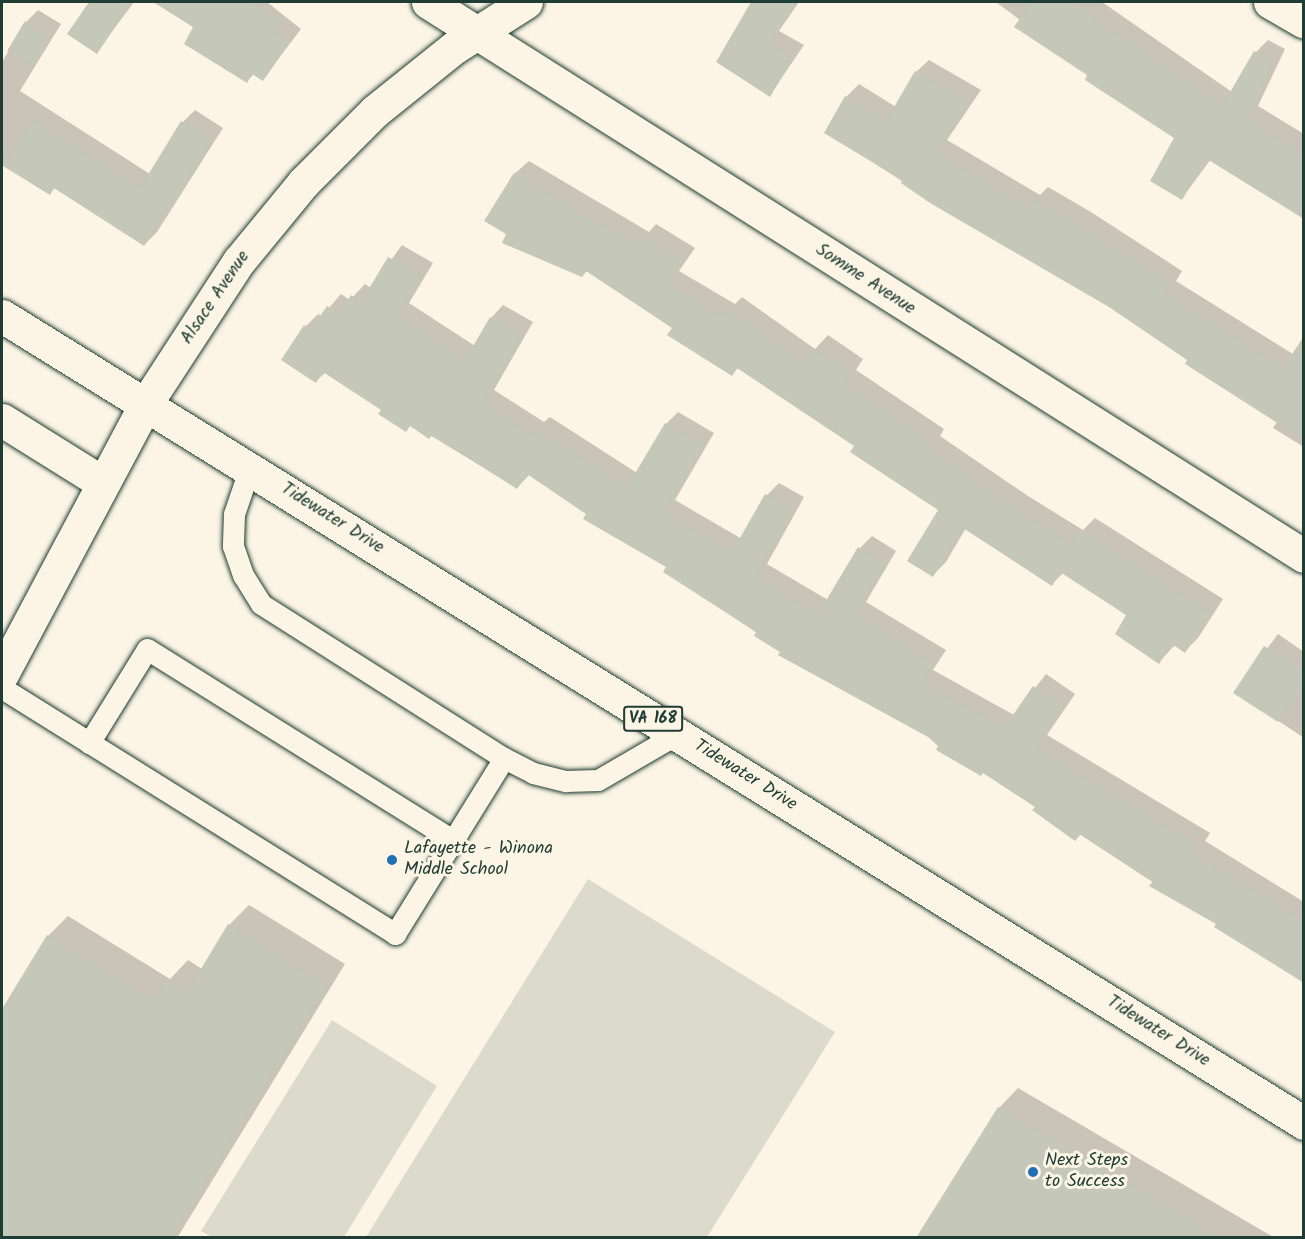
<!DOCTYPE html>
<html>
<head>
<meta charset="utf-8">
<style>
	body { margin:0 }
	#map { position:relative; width:1305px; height:1239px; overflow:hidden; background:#fcf5e5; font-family:Kalam,sans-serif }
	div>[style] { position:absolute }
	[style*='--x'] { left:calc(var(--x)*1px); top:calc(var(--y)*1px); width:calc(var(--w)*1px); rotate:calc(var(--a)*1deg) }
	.green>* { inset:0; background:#dcdacc }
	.shadow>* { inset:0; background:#0003 }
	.building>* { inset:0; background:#c5c7b9 }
	.roads { filter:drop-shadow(0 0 2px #1f3d34) drop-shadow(0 0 2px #1f3d34) }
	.service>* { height:21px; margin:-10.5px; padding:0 10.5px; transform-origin:10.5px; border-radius:10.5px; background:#fcf5e5 }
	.minor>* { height:33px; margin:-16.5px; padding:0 16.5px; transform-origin:16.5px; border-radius:16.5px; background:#fcf5e5 }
	.trunk>* { height:33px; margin:-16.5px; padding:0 16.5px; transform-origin:16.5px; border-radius:16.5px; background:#fcf5e5 }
	.dots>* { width:16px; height:16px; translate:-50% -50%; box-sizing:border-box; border:3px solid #fcf5e5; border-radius:50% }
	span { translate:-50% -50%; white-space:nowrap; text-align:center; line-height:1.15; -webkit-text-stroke:6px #fcf5e5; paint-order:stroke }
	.shield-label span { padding:2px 4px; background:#fcf5e5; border:2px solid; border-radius:4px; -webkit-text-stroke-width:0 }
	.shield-label { font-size:16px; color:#1f3d34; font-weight:700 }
	.street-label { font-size:18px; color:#1f3d34 }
	.poi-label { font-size:18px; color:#1f3d34 }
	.left { translate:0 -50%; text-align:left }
	.frame { position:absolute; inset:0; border:3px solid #1f3d34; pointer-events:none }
</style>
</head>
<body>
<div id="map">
	<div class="green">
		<div style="clip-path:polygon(588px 879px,835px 1032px,707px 1237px,366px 1237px)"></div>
		<div style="clip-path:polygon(332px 1020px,437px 1086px,344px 1237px,212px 1237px,201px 1231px)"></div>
	</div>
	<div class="shadow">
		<div style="clip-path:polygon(91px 2px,134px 2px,97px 52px,69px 33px)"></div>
		<div style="clip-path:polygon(156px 2px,267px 2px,301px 29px,263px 79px,254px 74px,247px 81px,195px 27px)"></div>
		<div style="clip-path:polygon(754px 2px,799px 2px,779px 31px,804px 45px,770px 95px,718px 62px)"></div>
		<div style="clip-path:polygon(996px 2px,1102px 2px,1232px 92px,1256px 52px,1268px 40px,1285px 49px,1258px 106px,1304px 134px,1304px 218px,1211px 159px,1182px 198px,1176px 138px)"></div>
		<div style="clip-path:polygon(38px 10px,61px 24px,20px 91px,150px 174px,183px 122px,195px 110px,223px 128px,157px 232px,144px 245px,56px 187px,50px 193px,2px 165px,2px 62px,26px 22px)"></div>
		<div style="clip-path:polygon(929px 60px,981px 90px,947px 140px,1040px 195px,1048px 187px,1091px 212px,1182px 271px,1176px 281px,1293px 354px,1304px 338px,1304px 447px,1273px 428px,1277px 422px,1110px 305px,970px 225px,826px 132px,846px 97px,859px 84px,896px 107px,916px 72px)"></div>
		<div style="clip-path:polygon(529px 161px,649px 232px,656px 224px,695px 248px,679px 271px,735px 304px,742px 297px,815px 349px,828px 335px,863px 359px,856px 370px,944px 429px,940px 436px,1028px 496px,1083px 530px,1095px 518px,1223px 599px,1198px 638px,1185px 651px,1175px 645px,1159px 662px,1128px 614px,1064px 572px,1052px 584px,966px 528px,946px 562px,933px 575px,940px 510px,856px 445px,738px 368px,732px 374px,674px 327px,588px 270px,582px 276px,486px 220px,512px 176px)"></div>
		<div style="clip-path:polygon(402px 245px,433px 263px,409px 303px,475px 346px,491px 318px,503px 305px,533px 322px,494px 390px,544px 422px,550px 417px,637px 473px,666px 424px,678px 412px,714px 433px,675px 500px,742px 539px,767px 495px,779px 483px,804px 497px,767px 564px,828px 600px,860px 548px,872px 536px,896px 551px,866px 602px,946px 650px,933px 670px,1014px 715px,1046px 674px,1075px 694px,1047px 735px,1210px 833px,1205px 841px,1304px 902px,1304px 981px,929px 736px,782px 652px,668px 566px,530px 474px,517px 488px,326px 372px,316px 381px,283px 359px,306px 326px,318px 314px,322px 316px,341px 294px,350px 300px,365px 284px,371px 288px)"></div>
		<div style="clip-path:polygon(1278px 634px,1304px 652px,1304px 738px,1235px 692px)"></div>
		<div style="clip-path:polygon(249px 905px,345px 964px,177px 1238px,2px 1238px,2px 1012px,48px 936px,68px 916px,170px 979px,188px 960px,202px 969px,229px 925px)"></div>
		<div style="clip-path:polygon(1018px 1088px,1275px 1238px,917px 1238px,999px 1108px)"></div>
	</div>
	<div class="building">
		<div style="clip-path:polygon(89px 2px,131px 2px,97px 54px,67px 34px)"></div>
		<div style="clip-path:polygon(153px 2px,250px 2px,280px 20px,273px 31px,290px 42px,263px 81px,252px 74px,247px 83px,184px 44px,193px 27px)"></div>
		<div style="clip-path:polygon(751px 2px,797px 2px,769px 43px,793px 58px,770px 97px,716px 62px)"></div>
		<div style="clip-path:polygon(1031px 2px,1071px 2px,1222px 106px,1254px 51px,1273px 62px,1247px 119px,1304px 155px,1304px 219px,1207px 159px,1182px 200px,1150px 181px,1174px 138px,1085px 80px,1087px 75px,1014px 27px)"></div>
		<div style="clip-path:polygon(25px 21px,50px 37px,32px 66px,7px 51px)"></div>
		<div style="clip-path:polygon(915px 71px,970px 103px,936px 153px,1029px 208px,1034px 199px,1078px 225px,1171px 284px,1165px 294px,1283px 368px,1304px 336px,1304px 440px,1185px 364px,1187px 360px,1109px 307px,930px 203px,901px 183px,902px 180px,824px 133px,845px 96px,886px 121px)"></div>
		<div style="clip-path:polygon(33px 120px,140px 188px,181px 121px,211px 141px,144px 246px,54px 188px,50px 195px,3px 166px)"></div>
		<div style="clip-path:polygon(514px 173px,636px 245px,642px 237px,683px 261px,668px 285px,723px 317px,728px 309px,803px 363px,813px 348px,851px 372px,844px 384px,932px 442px,928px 449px,1015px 508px,1071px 544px,1081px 530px,1211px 613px,1185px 653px,1172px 644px,1159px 664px,1115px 634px,1126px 615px,1060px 572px,1052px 586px,963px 528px,933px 577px,907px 561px,938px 510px,850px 452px,854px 446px,737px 368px,732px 376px,667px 335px,672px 328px,586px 271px,582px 277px,502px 243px,506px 234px,484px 221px)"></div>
		<div style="clip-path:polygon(388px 257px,421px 276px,398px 316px,465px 360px,490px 317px,522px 335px,483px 403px,531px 435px,536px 428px,627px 487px,665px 423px,703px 445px,664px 513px,732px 552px,765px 494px,793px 510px,755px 577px,818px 614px,858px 547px,885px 564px,855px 615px,934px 663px,922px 682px,1004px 728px,1033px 686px,1064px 706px,1036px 748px,1199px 846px,1194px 854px,1304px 921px,1304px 983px,1214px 927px,1216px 924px,1149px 886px,1153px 881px,1081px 834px,1075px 841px,1032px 810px,1035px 807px,983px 773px,981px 776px,936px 750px,938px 746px,928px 737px,778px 655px,780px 652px,754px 636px,756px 632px,663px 572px,666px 567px,583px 519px,586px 514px,527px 474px,517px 489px,432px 435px,429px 439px,410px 426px,406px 432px,378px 414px,381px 410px,323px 372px,316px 383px,281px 360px,304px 325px,311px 330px,327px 306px,339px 314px,351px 295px,361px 302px)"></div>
		<div style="clip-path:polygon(1264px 646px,1304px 671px,1304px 684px,1278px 722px,1233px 693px)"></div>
		<div style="clip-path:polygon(228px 924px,327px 985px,171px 1238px,2px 1238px,2px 1009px,47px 935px,154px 1001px,167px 979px,187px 992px)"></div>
		<div style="clip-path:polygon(998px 1107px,1222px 1238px,916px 1238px)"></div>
	</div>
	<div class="roads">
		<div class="service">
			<div style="--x:250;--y:467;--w:50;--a:108.8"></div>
			<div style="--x:234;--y:514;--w:32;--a:92"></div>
			<div style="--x:233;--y:546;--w:31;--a:71"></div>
			<div style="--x:243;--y:575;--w:34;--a:58"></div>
			<div style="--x:261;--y:604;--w:288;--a:32.4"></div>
			<div style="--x:504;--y:758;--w:33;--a:27"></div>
			<div style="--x:533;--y:773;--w:34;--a:14"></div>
			<div style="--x:566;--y:781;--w:32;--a:-2"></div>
			<div style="--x:598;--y:780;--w:91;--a:-30.2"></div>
			<div style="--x:2;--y:688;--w:464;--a:32"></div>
			<div style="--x:395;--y:934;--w:207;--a:-58.2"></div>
			<div style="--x:89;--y:743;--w:110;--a:-58.3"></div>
			<div style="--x:147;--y:649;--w:361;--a:32"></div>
		</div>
		<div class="minor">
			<div style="--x:428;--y:2;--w:1036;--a:32.31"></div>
			<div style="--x:1270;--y:2;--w:39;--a:30"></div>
			<div style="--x:2;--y:420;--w:119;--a:32"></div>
			<div style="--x:2;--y:674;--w:305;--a:-62"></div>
			<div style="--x:145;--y:405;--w:172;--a:-56.9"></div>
			<div style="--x:239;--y:261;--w:101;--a:-50.6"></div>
			<div style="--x:303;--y:183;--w:102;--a:-45"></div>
			<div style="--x:375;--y:111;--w:102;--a:-38.7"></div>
			<div style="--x:455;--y:47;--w:84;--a:-32.4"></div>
		</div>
		<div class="trunk">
			<div style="--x:2;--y:316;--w:1532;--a:31.79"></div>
		</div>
	</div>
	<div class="dots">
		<div style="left:392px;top:860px;background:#1f6fb2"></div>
		<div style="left:1033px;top:1172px;background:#1f6fb2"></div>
	</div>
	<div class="shield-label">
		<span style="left:653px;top:719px">VA 168</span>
	</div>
	<div class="street-label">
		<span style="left:865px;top:280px;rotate:33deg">Somme Avenue</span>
		<span style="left:216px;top:298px;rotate:-56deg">Alsace Avenue</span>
		<span style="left:332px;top:519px;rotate:32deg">Tidewater Drive</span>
		<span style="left:745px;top:776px;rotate:32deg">Tidewater Drive</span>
		<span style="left:1158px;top:1032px;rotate:32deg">Tidewater Drive</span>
	</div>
	<div class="poi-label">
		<span class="left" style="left:404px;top:860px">Lafayette - Winona<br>Middle School</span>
		<span class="left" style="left:1045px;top:1172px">Next Steps<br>to Success</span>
	</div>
	<div class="frame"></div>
</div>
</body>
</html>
